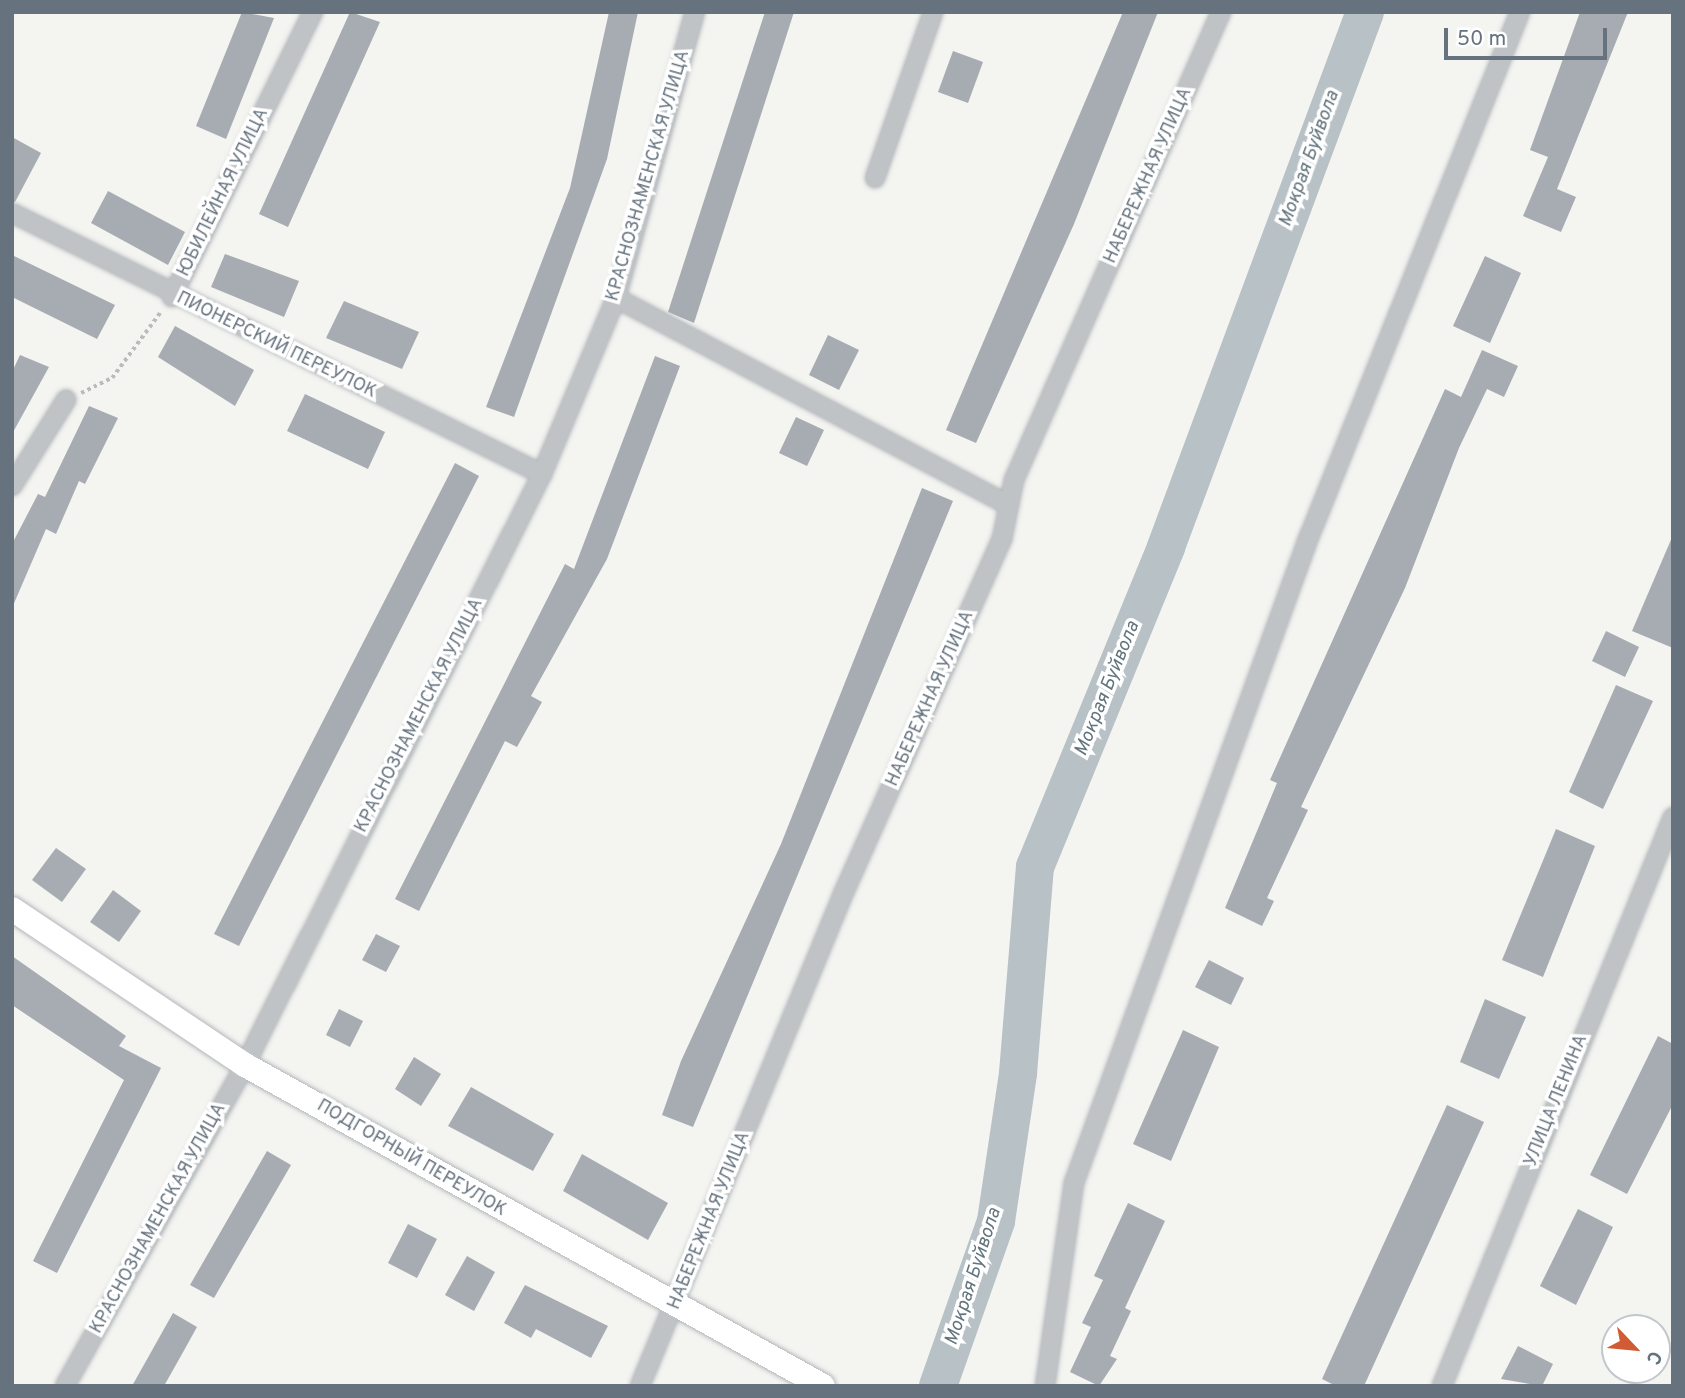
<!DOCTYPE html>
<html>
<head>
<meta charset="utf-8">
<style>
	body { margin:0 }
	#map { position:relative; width:1685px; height:1398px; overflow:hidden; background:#f4f4f1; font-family:Overpass,sans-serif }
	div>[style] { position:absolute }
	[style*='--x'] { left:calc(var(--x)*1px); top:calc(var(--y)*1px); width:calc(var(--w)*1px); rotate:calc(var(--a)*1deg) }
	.river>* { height:38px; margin:-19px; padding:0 19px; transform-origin:19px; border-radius:19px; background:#b8c1c6 }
	.building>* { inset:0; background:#a6acb1 }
	.path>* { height:3.5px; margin-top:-1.75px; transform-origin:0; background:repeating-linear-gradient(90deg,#b9bbbd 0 3.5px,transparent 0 7px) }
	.roads { filter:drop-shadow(0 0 2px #b2b6ba) drop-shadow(0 0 2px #b2b6ba) }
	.minor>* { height:18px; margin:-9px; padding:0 9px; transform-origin:9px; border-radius:9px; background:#c0c3c6 }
	.secondary>* { height:24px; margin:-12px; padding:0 12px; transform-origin:12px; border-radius:12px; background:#fff }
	span { translate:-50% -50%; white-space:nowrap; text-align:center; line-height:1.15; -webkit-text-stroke:7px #fff; paint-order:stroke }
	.street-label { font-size:18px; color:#66737f }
	.water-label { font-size:19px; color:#62747c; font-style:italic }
	.frame { position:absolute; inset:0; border:14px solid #66737f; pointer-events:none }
	.north { position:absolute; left:1601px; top:1314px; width:70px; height:70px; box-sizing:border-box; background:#fff; border:2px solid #c2c7cc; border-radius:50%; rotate:116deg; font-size:19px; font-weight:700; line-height:28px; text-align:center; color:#66737f }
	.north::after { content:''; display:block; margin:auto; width:24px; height:32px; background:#d15c34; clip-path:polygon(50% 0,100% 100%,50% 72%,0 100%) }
	.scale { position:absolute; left:1444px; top:28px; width:163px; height:32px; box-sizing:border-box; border:4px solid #66737f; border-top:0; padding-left:9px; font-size:21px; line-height:24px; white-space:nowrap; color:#66737f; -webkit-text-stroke:5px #fff; paint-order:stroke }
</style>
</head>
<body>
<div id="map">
	<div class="river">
		<div style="--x:938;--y:1386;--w:175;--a:-70.6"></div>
		<div style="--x:996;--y:1221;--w:150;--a:-81.5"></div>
		<div style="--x:1018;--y:1073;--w:207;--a:-85.3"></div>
		<div style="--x:1035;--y:867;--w:346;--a:-67.7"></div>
		<div style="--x:1166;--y:547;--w:571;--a:-69.6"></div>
	</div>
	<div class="building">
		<div style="clip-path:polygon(242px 12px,274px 18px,226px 139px,196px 126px)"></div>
		<div style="clip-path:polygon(350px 12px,380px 22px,288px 227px,259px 214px)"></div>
		<div style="clip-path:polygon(609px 12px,638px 12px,607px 159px,514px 417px,486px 407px,570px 188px)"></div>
		<div style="clip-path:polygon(765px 12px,794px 12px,694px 323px,668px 312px)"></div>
		<div style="clip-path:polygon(1123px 12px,1158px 12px,1074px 224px,976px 443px,946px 430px)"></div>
		<div style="clip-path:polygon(1580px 12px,1628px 12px,1557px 189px,1576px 197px,1561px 232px,1523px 216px,1548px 157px,1530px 150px)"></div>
		<div style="clip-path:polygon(953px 51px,983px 62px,968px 103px,938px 92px)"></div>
		<div style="clip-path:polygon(12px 137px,41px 153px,15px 202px,12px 202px)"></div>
		<div style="clip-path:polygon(108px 191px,185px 232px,168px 265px,91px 223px)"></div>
		<div style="clip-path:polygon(225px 254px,299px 281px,284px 317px,211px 287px)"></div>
		<div style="clip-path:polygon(12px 255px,115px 305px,97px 339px,12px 297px)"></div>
		<div style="clip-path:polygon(1485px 256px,1521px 273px,1490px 343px,1453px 326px)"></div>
		<div style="clip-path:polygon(344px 301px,419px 332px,402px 369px,326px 338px)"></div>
		<div style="clip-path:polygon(175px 326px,254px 370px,235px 406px,158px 357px)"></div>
		<div style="clip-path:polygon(828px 335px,859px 350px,839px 390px,809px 375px)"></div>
		<div style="clip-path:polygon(1482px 350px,1518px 366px,1504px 397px,1487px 389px,1459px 448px,1405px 588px,1301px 807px,1308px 810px,1267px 898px,1274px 901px,1262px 926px,1225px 908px,1277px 783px,1270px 780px,1445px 389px,1461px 397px)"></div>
		<div style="clip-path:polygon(20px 355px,49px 367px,12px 434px,12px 372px)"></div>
		<div style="clip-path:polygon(655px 356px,680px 366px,607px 559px,531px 696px,542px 702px,517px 747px,505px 741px,419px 911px,395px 899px,565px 564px,574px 569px)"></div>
		<div style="clip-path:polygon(305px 394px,385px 432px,368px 469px,287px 431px)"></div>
		<div style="clip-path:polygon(89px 406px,118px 418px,85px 484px,79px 481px,56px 534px,46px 529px,12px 608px,12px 544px,38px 494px,45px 497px)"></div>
		<div style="clip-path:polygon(796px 417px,824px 430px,807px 466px,779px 453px)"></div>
		<div style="clip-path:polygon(455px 463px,479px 476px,239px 946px,214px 934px)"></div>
		<div style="clip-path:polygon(922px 488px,953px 501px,693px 1127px,662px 1115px,681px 1061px,781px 844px)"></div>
		<div style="clip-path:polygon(1673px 535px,1673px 648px,1632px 631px)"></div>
		<div style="clip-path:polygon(1606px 631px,1639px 647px,1625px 677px,1592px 661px)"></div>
		<div style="clip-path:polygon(1616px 685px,1653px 701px,1603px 809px,1569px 792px)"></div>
		<div style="clip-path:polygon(1556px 829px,1595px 846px,1543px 977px,1502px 960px)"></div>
		<div style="clip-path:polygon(56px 848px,86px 869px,62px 902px,32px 880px)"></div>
		<div style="clip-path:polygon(113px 890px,141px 911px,119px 942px,90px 922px)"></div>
		<div style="clip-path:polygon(376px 934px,400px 946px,386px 972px,362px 960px)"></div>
		<div style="clip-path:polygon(12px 956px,126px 1036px,119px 1046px,161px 1068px,57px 1273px,33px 1261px,124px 1080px,12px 1005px)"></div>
		<div style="clip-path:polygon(1209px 960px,1244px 978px,1231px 1005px,1195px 987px)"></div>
		<div style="clip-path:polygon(1485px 999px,1526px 1017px,1499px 1079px,1460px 1062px)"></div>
		<div style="clip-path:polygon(339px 1009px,363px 1021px,350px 1047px,326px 1035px)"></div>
		<div style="clip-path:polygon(1183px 1030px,1219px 1047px,1171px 1161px,1133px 1144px)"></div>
		<div style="clip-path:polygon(1658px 1036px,1673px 1044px,1673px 1104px,1627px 1194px,1590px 1175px)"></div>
		<div style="clip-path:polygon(414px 1057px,441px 1074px,421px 1106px,395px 1089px)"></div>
		<div style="clip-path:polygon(471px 1087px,554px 1134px,533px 1171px,448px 1126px)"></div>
		<div style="clip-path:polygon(1447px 1105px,1484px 1122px,1364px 1386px,1336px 1386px,1322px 1379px)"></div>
		<div style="clip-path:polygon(267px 1151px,291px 1165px,214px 1298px,190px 1285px)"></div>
		<div style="clip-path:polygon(582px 1154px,668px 1203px,648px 1240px,563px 1191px)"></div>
		<div style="clip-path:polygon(1128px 1203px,1165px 1221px,1125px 1308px,1131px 1311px,1110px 1356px,1117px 1359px,1099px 1386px,1070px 1372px,1091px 1327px,1082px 1323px,1103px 1280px,1094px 1276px)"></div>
		<div style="clip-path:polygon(1578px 1209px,1613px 1227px,1576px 1305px,1540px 1286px)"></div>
		<div style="clip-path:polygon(408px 1224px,437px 1239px,417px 1278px,388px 1263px)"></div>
		<div style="clip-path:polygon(467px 1256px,495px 1272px,474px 1311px,445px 1295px)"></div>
		<div style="clip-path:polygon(525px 1285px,608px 1326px,591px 1358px,536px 1329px,531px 1338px,504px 1323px)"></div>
		<div style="clip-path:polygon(173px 1313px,197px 1327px,182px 1354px,164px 1386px,132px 1386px)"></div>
		<div style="clip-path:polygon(1518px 1346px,1553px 1364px,1542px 1386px,1501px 1379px)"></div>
	</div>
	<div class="path">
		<div style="--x:81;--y:393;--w:34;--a:-26"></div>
		<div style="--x:112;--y:378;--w:81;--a:-53.6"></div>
	</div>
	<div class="roads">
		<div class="minor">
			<div style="--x:875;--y:178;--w:176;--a:-70.7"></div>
			<div style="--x:12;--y:213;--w:591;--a:26.22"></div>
			<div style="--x:172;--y:297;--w:318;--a:-63.7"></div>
			<div style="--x:616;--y:298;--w:444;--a:27.8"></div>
			<div style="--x:12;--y:486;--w:102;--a:-57.9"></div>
			<div style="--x:65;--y:1386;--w:368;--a:-60.7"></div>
			<div style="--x:245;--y:1065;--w:661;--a:-63.32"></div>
			<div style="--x:542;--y:474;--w:191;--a:-67.2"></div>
			<div style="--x:616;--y:298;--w:297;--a:-74.6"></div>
			<div style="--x:640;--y:1386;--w:534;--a:-67.56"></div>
			<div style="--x:844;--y:892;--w:387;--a:-65.9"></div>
			<div style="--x:1002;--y:539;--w:60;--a:-78.5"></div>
			<div style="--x:1014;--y:480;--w:512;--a:-66.14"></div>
			<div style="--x:1045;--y:1386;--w:205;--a:-81.9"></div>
			<div style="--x:1074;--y:1183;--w:682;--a:-70.02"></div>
			<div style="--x:1307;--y:542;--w:571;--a:-68.11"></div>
			<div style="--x:1442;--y:1386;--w:614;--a:-67.9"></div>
		</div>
		<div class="secondary">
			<div style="--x:12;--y:909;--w:280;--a:33.8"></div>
			<div style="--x:245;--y:1065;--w:661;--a:29.05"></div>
		</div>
	</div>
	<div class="street-label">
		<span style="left:649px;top:176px;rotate:-74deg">КРАСНОЗНАМЕНСКАЯ УЛИЦА</span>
		<span style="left:1149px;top:176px;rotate:-66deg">НАБЕРЕЖНАЯ УЛИЦА</span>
		<span style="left:224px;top:193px;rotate:-64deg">ЮБИЛЕЙНАЯ УЛИЦА</span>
		<span style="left:276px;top:346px;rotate:26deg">ПИОНЕРСКИЙ ПЕРЕУЛОК</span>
		<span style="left:931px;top:699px;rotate:-66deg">НАБЕРЕЖНАЯ УЛИЦА</span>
		<span style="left:420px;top:716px;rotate:-63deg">КРАСНОЗНАМЕНСКАЯ УЛИЦА</span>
		<span style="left:1557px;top:1101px;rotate:-68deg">УЛИЦА ЛЕНИНА</span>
		<span style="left:411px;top:1159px;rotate:30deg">ПОДГОРНЫЙ ПЕРЕУЛОК</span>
		<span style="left:159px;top:1219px;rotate:-61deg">КРАСНОЗНАМЕНСКАЯ УЛИЦА</span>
		<span style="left:710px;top:1221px;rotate:-68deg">НАБЕРЕЖНАЯ УЛИЦА</span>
	</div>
	<div class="water-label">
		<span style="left:1310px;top:159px;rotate:-70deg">Мокрая Буйвола</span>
		<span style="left:1108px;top:689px;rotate:-68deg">Мокрая Буйвола</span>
		<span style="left:974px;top:1277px;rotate:-72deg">Мокрая Буйвола</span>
	</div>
	<div class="frame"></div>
	<div class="north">С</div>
	<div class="scale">50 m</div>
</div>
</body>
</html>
